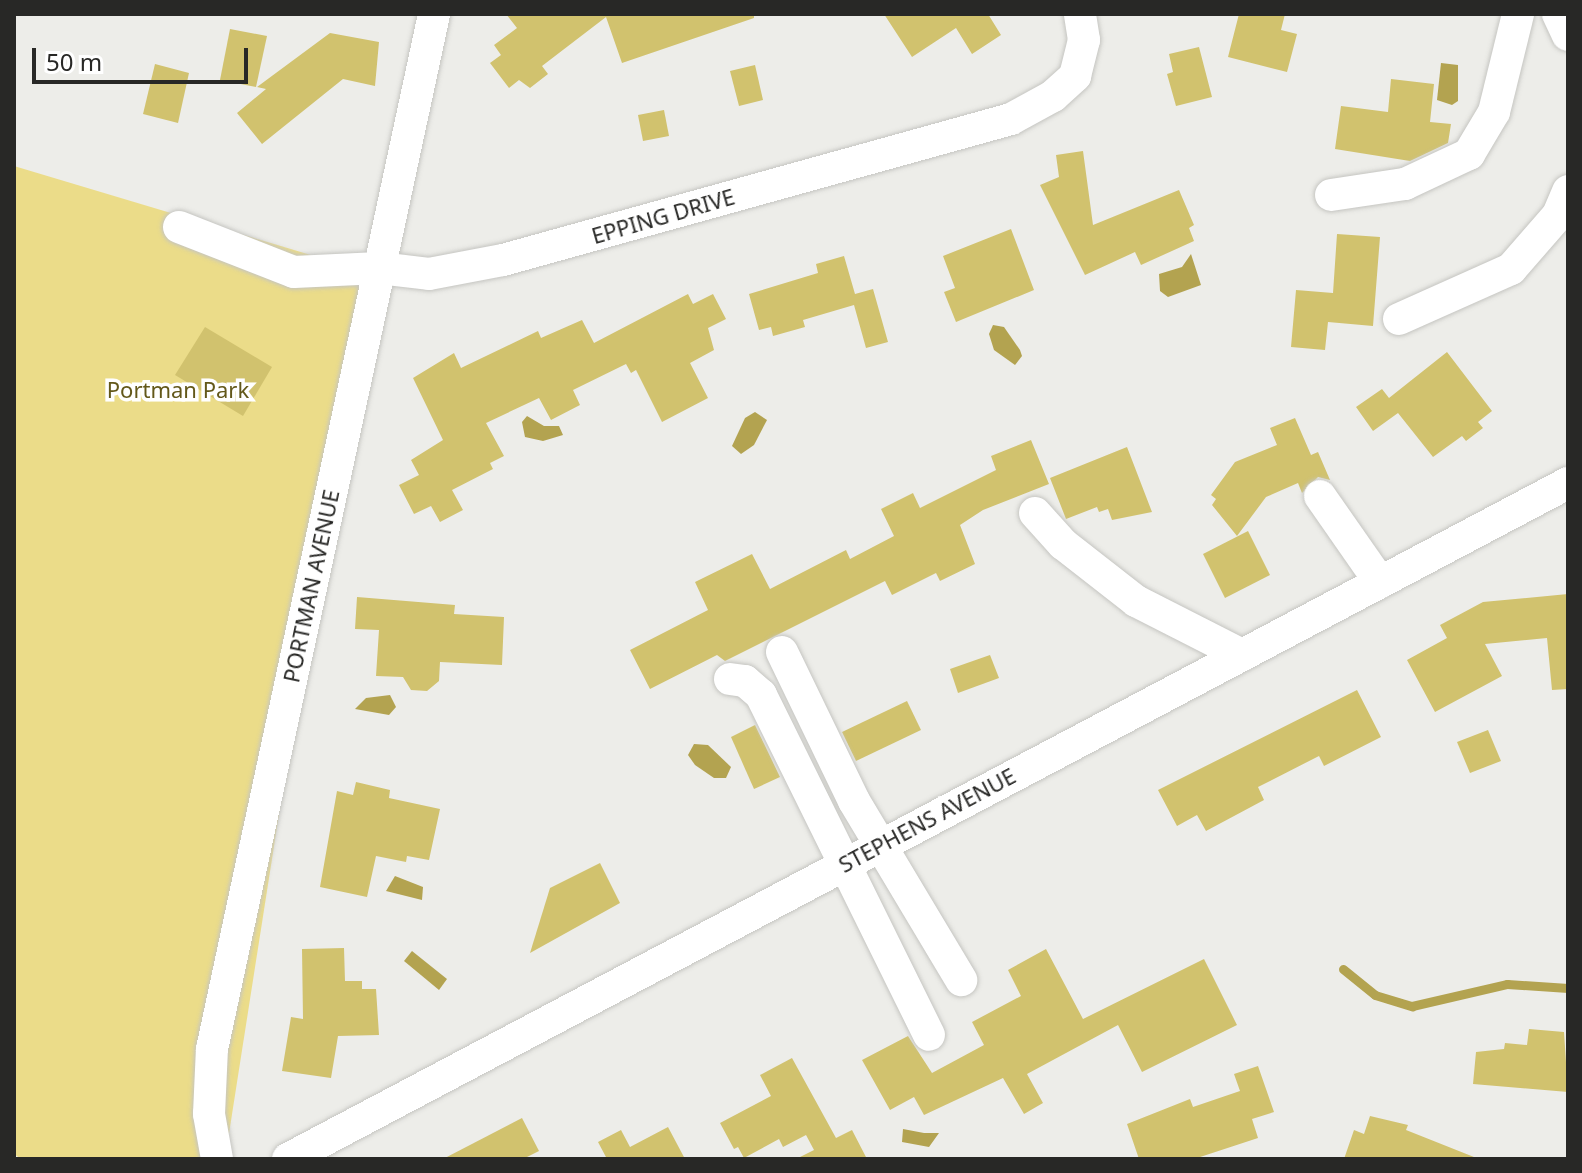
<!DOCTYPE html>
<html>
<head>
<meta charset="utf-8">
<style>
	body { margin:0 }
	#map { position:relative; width:1582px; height:1173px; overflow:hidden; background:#edede9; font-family:"Noto Sans",sans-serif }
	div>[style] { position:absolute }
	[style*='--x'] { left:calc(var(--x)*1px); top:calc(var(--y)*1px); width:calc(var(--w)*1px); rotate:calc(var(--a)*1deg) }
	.green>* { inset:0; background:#ebdc89 }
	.water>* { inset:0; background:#b3a350 }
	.stream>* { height:9px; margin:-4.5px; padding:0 4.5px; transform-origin:4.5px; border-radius:4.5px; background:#b3a350 }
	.building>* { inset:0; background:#d1c26e }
	.roads { filter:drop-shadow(0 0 2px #c5c5c1) drop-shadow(0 0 2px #c5c5c1) }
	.minor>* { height:32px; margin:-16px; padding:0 16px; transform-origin:16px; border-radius:16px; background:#fff }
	span { translate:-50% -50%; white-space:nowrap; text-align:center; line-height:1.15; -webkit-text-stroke:7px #fff; paint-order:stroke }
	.street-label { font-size:22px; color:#282826 }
	.park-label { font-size:22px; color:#63581a }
	.frame { position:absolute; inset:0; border:16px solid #282826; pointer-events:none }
	.scale { position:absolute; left:32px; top:48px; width:216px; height:36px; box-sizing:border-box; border:4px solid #282826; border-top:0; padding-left:10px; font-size:24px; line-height:28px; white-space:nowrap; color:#282826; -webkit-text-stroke:6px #fff; paint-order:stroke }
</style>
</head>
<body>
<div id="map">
	<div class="green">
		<div style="clip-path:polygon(14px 166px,364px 271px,225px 1159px,21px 1159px,14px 1154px)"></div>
	</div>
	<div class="water">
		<div style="clip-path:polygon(1441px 63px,1458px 65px,1458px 101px,1452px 105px,1437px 100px)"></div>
		<div style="clip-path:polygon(1191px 254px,1201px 285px,1168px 297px,1160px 291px,1159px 274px,1182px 267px)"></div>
		<div style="clip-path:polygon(993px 325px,1004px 327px,1020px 350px,1022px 356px,1015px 365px,994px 350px,989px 334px)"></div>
		<div style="clip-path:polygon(755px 412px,767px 420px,754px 445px,741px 454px,732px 446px,745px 418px)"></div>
		<div style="clip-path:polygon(527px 416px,544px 426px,559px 426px,563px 435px,543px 441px,525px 437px,522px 422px)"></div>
		<div style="clip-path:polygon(390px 695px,396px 707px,389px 715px,355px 709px,366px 698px)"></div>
		<div style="clip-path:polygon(694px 744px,708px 745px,731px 767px,726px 778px,714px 778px,695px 765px,688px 755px)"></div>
		<div style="clip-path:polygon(395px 876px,423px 887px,422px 900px,386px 891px)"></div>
		<div style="clip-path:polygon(412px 951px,447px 979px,439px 990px,404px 961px)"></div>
		<div style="clip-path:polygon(903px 1129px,924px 1133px,939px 1133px,929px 1147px,902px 1142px)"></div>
	</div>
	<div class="stream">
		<div style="--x:1343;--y:969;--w:41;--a:39.1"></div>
		<div style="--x:1375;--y:995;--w:39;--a:17"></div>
		<div style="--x:1412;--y:1006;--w:98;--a:-13"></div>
		<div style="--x:1507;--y:984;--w:61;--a:3.8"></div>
	</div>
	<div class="building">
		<div style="clip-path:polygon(506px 14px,754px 14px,754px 18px,622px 63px,606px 17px,542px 66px,548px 74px,530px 88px,519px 80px,509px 88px,490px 63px,501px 55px,494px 45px,517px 28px)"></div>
		<div style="clip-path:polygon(884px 14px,988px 14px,1001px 35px,972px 54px,956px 28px,912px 57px)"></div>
		<div style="clip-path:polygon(1239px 14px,1285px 14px,1281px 30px,1297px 34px,1287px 72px,1228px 57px)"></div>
		<div style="clip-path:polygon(230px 29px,267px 36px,256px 87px,220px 80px)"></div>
		<div style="clip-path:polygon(330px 33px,379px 42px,375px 86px,343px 79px,262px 144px,237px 113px,266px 89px,257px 87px)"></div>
		<div style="clip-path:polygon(1199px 47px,1212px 97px,1176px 106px,1167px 74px,1173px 72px,1169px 54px)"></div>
		<div style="clip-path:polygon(155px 64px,189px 73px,178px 123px,143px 114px)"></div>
		<div style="clip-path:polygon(755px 65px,763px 100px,739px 106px,730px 71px)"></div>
		<div style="clip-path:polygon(1391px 79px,1434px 84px,1430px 122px,1451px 124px,1448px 143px,1410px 161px,1335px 149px,1341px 106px,1388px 112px)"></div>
		<div style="clip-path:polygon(664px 110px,669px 136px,643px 141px,638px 115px)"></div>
		<div style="clip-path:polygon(1083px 151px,1093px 225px,1179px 190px,1194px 225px,1189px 228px,1194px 241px,1141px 265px,1135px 252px,1085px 275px,1040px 185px,1059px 177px,1056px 155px)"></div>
		<div style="clip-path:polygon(1011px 229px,1034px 290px,956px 322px,944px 292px,955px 288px,943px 256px)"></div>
		<div style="clip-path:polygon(1337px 234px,1380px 237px,1373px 326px,1328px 322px,1325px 350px,1291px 347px,1296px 290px,1333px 293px)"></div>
		<div style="clip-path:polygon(844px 256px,855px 294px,873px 289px,888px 342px,866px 348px,854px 305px,803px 320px,805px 327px,773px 336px,771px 327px,759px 330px,749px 294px,818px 273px,816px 264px)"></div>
		<div style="clip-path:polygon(688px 294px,693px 304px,713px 294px,726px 319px,708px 328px,714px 350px,690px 363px,708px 398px,662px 422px,636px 370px,631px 373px,626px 364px,573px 390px,580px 405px,551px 420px,539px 398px,486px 423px,504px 456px,490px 463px,493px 469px,452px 490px,463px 510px,440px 522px,431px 506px,414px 514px,399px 485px,419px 475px,411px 460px,443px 440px,413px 378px,454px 353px,461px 368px,538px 331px,541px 338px,582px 320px,594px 343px)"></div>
		<div style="clip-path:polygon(205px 327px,272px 367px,243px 416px,175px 375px)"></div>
		<div style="clip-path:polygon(1447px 352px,1492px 411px,1478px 422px,1483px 428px,1466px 441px,1462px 436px,1433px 457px,1398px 413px,1373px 431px,1356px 407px,1382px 389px,1389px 398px)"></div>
		<div style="clip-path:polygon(1295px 418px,1311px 455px,1318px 452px,1330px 480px,1318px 477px,1302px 493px,1298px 483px,1266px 497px,1237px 536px,1212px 505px,1216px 499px,1211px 495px,1235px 462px,1277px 445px,1270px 428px)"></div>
		<div style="clip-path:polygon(1031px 440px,1049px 484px,983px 510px,960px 525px,975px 564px,940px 581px,936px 573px,892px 595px,885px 581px,725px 661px,717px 655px,650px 689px,630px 650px,708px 610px,695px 582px,752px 554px,770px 589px,846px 550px,850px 559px,894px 536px,881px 509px,913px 493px,920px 508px,996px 470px,991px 456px)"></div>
		<div style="clip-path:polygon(1127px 447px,1152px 512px,1112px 520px,1108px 509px,1099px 512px,1097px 507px,1066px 519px,1050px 478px)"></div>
		<div style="clip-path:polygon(1248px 531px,1270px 575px,1225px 598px,1203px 554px)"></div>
		<div style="clip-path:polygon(1568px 594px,1568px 689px,1552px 690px,1547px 638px,1485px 644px,1502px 676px,1435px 712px,1407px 660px,1447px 638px,1440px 625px,1483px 602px)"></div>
		<div style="clip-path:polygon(357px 597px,455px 605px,454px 614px,504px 617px,502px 665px,440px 662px,439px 681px,427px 691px,411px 690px,403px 677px,376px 676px,379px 630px,355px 629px)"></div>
		<div style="clip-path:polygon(990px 655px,999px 678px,958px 693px,950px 669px)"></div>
		<div style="clip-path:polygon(1357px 690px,1381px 737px,1324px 766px,1319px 756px,1258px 787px,1264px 800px,1206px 831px,1197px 815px,1177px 826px,1158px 790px)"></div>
		<div style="clip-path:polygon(907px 701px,921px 730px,856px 761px,842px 732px)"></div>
		<div style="clip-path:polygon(755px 725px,780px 777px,754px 789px,731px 737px)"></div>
		<div style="clip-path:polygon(1488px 730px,1501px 761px,1470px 773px,1457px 742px)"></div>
		<div style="clip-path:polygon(356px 782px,390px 790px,389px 798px,440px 809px,429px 860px,407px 856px,406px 862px,376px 856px,367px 897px,320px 887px,337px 791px,353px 795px)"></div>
		<div style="clip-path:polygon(600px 863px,620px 903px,530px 953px,550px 888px)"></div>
		<div style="clip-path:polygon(344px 948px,345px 981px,362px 981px,362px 989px,376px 989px,379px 1035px,338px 1036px,331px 1078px,282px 1071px,291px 1017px,303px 1019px,302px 949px)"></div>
		<div style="clip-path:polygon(1046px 949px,1083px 1019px,1204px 959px,1237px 1025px,1142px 1072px,1118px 1025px,1027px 1074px,1043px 1103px,1024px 1114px,1003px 1078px,924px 1115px,914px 1097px,890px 1110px,862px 1060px,908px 1036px,932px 1073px,984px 1045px,972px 1022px,1021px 996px,1008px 970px)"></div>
		<div style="clip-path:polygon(1529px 1029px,1564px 1032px,1568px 1092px,1473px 1084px,1476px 1052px,1504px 1049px,1505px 1043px,1527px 1045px)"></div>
		<div style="clip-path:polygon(792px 1058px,836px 1138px,852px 1130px,867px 1159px,796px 1159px,814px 1150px,806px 1135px,783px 1147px,779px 1139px,744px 1158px,738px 1147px,734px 1149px,720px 1123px,771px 1096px,760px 1075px)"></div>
		<div style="clip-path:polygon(1258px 1066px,1274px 1112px,1252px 1119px,1258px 1138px,1194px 1159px,1139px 1159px,1127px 1124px,1190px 1099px,1193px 1107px,1240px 1091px,1234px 1074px)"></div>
		<div style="clip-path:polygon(1370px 1116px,1408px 1125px,1406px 1130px,1479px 1159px,1344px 1159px,1354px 1130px,1364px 1134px)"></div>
		<div style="clip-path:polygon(522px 1118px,539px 1151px,523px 1159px,443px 1159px)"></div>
		<div style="clip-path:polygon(668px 1127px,685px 1159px,607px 1159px,598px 1142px,621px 1130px,630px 1147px)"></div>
	</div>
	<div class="roads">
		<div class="minor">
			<div style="--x:1558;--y:14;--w:23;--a:65"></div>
			<div style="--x:1331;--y:195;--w:75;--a:-8.5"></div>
			<div style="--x:1405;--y:184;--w:71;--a:-25.1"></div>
			<div style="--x:1469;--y:154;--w:49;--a:-59.2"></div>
			<div style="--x:1494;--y:112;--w:101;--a:-76.2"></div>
			<div style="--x:179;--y:227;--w:123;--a:21.4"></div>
			<div style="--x:294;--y:272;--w:85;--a:-2.7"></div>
			<div style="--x:379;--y:268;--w:50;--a:6.8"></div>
			<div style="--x:429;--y:274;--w:75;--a:-10.7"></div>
			<div style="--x:503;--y:260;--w:527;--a:-15.51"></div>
			<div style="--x:1011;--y:119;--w:48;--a:-28.7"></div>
			<div style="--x:1053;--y:96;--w:30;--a:-42"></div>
			<div style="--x:1075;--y:76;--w:37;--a:-76"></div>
			<div style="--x:1084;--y:40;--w:26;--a:-99"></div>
			<div style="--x:1399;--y:319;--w:123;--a:-24.1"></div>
			<div style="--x:1511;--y:269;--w:72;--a:-49"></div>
			<div style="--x:1558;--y:215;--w:26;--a:-67"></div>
			<div style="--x:1320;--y:496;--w:105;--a:55.1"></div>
			<div style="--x:1035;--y:513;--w:42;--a:47.9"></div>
			<div style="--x:1063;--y:544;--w:93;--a:38"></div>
			<div style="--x:1136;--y:601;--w:119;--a:27"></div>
			<div style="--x:782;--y:652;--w:165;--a:64.2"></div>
			<div style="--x:854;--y:801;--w:209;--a:59.1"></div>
			<div style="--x:730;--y:679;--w:15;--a:8"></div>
			<div style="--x:745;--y:681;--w:21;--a:41"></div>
			<div style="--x:761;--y:695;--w:379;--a:63.7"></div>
			<div style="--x:217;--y:1159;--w:46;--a:-100.1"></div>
			<div style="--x:209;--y:1114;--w:65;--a:-87.4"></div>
			<div style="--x:212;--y:1049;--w:1059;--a:-77.89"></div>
			<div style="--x:288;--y:1159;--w:1448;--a:-27.84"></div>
		</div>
	</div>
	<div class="street-label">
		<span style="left:663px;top:216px;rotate:-16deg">EPPING DRIVE</span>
		<span style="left:311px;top:586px;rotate:-78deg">PORTMAN AVENUE</span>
		<span style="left:927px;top:820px;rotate:-28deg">STEPHENS AVENUE</span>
	</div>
	<div class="park-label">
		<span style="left:178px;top:390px">Portman Park</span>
	</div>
	<div class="frame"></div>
	<div class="scale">50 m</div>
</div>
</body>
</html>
